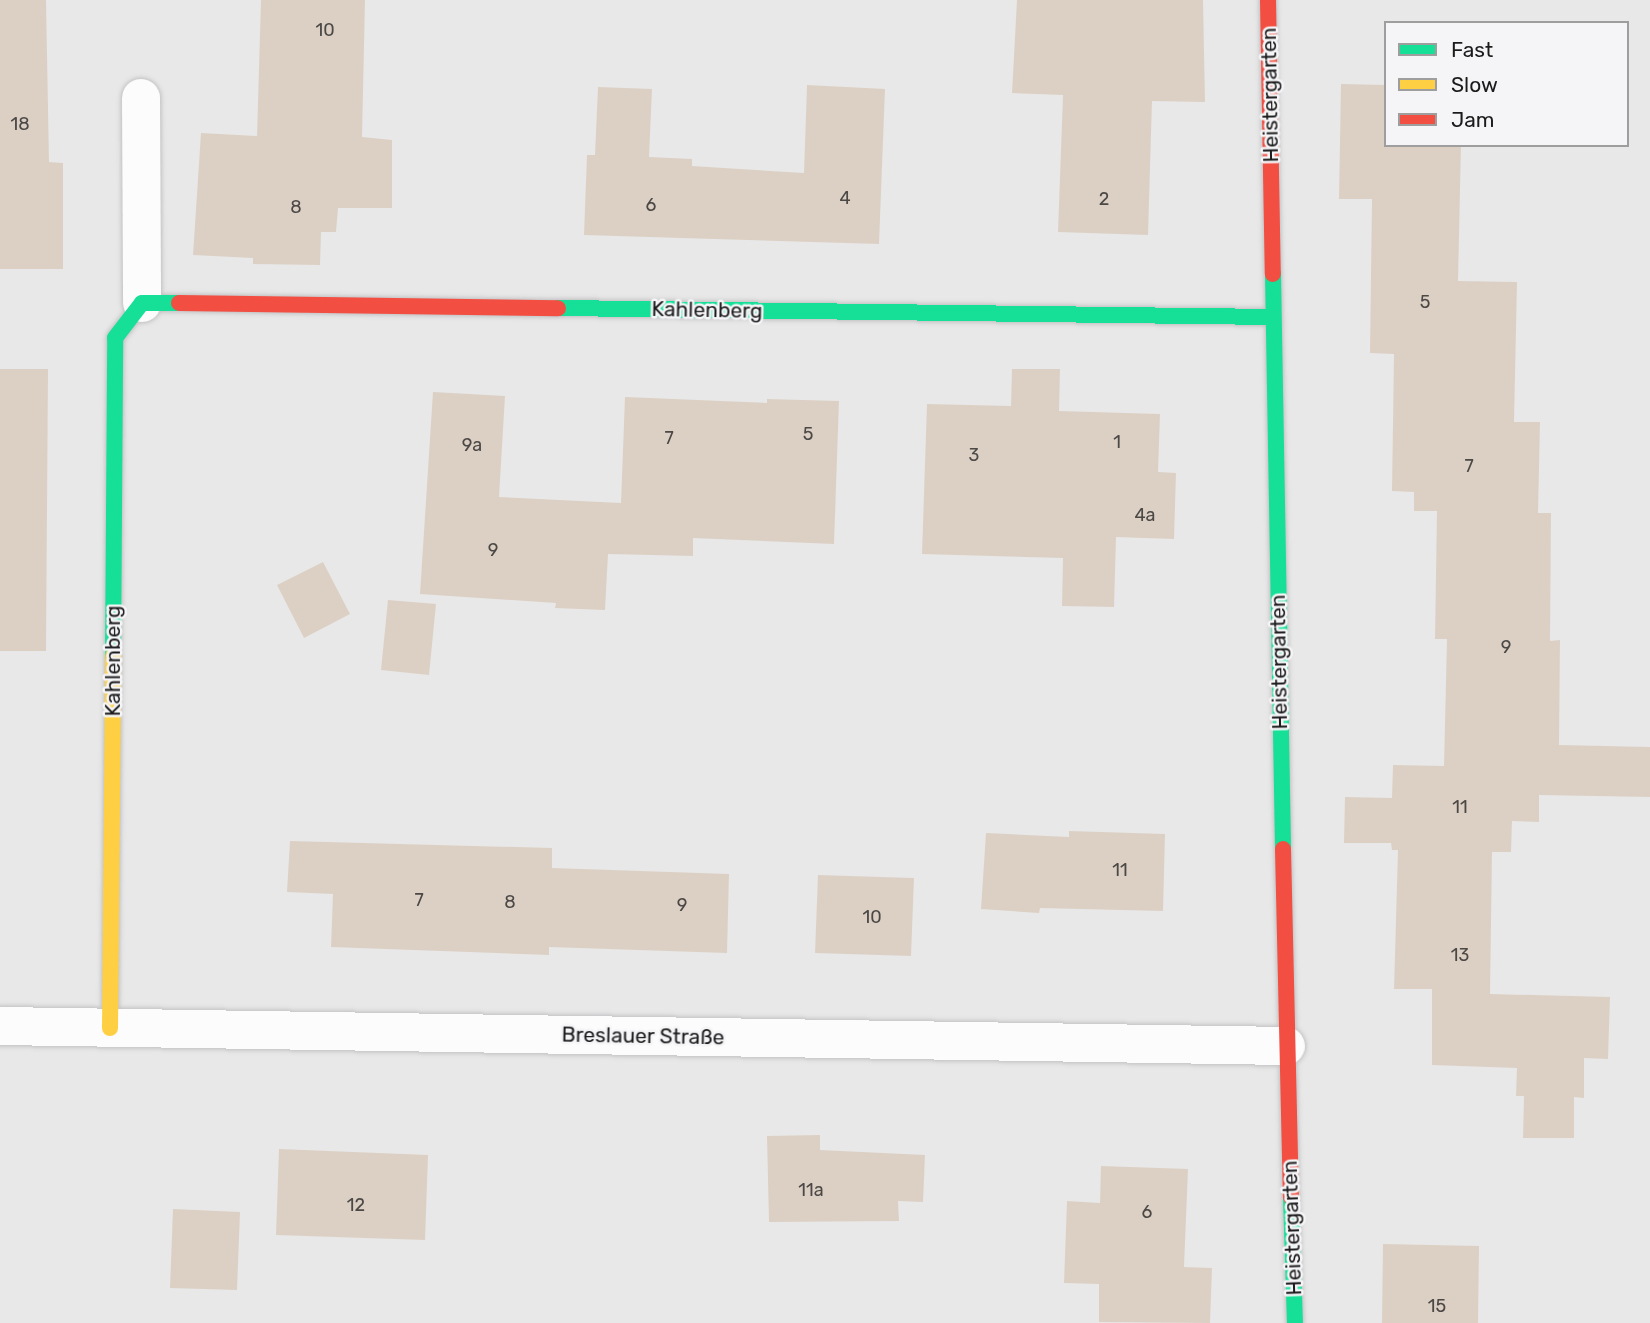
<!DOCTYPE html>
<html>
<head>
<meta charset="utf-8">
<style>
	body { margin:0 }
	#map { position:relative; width:1650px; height:1323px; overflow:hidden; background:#e8e8e9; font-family:Rubik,sans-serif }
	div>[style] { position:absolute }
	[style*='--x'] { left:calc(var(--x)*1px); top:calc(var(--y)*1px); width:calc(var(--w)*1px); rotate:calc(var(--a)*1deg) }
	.building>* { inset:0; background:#dcd0c4 }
	.roads { filter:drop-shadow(0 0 2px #c3c3c4) drop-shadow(0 0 2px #c3c3c4) }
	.street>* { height:38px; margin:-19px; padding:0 19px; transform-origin:19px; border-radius:19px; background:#fcfcfc }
	.fast>* { height:16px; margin:-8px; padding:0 8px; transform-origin:8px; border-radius:8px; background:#16e098 }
	.slow>* { height:16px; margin:-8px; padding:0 8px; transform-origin:8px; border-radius:8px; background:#ffcf43 }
	.jam>* { height:16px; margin:-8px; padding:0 8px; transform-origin:8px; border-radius:8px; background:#f24e42 }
	span { translate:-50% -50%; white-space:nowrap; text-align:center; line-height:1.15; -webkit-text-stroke:5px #f5f5f7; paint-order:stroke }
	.number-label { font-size:18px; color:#4b4846 }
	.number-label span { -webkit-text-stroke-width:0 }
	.street-label { font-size:21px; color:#1b1b1c }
	.legend { position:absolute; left:1384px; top:21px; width:245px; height:126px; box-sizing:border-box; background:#f5f5f7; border:2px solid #9e9e9f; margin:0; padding:9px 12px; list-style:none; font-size:21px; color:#1b1b1c }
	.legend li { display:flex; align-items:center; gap:14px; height:35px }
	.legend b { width:35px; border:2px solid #9e9e9f }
</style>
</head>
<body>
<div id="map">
	<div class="building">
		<div style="clip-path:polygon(0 0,46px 0,49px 162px,63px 163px,63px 269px,0 269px)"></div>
		<div style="clip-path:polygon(261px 0,365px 0,362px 137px,392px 140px,392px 208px,338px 208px,336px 232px,321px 232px,320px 265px,253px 264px,253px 258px,193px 255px,201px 133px,257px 136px)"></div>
		<div style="clip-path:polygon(1017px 0,1203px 0,1205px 102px,1152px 101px,1148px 235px,1058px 232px,1063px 95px,1012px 93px)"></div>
		<div style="clip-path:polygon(1341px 84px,1386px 85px,1386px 145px,1461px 145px,1458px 281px,1517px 282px,1514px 422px,1540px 422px,1538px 513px,1551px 513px,1550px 641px,1560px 640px,1559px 745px,1650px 747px,1650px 797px,1539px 795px,1539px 822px,1512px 821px,1511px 852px,1492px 852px,1490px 994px,1610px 997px,1608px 1059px,1584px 1058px,1584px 1098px,1574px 1097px,1574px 1138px,1523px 1138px,1524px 1096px,1516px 1096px,1517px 1068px,1432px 1065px,1432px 989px,1394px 989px,1398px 850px,1392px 850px,1391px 843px,1344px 843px,1345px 797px,1392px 798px,1393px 765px,1444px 766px,1447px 639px,1435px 639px,1437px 511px,1414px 511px,1414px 492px,1392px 491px,1394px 354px,1370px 353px,1372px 199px,1339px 199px)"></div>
		<div style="clip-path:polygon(807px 85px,885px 89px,879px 244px,584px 235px,587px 155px,595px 155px,598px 87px,652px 89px,649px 157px,692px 159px,692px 166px,804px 173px)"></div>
		<div style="clip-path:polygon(0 369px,48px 369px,46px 651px,0 651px)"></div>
		<div style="clip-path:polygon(1012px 369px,1060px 369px,1059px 411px,1160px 414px,1158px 472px,1176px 473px,1174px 539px,1116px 537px,1114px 607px,1062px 606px,1063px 558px,922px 554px,927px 404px,1011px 406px)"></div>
		<div style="clip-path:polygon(433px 392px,505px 396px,499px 497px,621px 503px,625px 397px,767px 403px,767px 399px,839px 401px,834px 544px,693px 538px,693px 556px,608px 554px,605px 610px,555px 608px,556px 603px,420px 594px)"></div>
		<div style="clip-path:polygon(323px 562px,350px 614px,304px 638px,277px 585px)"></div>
		<div style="clip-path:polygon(388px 600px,436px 604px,429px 675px,381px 670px)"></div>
		<div style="clip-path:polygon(1069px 831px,1165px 834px,1163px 911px,1040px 908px,1039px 913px,981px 909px,986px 833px,1069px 837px)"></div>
		<div style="clip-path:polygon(290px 841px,552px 848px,552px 868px,729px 874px,727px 953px,549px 947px,549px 955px,331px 947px,333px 894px,287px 892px)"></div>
		<div style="clip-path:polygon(818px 875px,914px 878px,911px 956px,815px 953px)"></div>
		<div style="clip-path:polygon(820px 1135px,820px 1150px,925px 1155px,923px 1202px,898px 1201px,899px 1221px,769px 1222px,767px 1136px)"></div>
		<div style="clip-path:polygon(279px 1149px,428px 1155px,425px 1240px,276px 1235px)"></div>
		<div style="clip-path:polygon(1101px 1166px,1188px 1169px,1184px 1267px,1212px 1268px,1210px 1323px,1099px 1322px,1099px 1284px,1064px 1283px,1067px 1201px,1100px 1203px)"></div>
		<div style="clip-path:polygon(173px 1209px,240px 1212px,237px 1290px,170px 1288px)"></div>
		<div style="clip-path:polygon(1383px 1244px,1479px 1246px,1478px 1323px,1382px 1323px)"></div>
	</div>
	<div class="roads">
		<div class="street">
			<div style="--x:141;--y:98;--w:205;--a:89.7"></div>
			<div style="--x:0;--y:1026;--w:1286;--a:0.89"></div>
		</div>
		<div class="fast">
			<div style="--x:1273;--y:274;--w:575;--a:89"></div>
			<div style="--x:558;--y:308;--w:715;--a:0.72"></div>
			<div style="--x:113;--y:656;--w:318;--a:-89.6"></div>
			<div style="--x:115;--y:338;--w:44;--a:-52.4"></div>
			<div style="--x:142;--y:303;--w:37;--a:0"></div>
			<div style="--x:1291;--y:1197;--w:126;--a:88.2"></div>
		</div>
		<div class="slow">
			<div style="--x:110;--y:1028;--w:372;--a:-89.5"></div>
		</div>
		<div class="jam">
			<div style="--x:1268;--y:0;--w:274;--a:89"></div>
			<div style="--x:179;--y:303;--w:379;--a:0.8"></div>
			<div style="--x:1283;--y:849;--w:348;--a:88.7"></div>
		</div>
	</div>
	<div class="number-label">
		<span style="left:325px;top:30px">10</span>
		<span style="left:20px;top:124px">18</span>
		<span style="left:845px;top:198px">4</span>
		<span style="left:1104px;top:199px">2</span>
		<span style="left:651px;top:205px">6</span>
		<span style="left:296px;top:207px">8</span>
		<span style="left:1425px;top:302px">5</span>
		<span style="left:808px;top:434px">5</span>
		<span style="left:669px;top:438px">7</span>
		<span style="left:1117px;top:442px">1</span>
		<span style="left:472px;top:445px">9a</span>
		<span style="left:974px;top:455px">3</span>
		<span style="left:1469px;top:466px">7</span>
		<span style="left:1145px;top:515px">4a</span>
		<span style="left:493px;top:550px">9</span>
		<span style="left:1506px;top:647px">9</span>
		<span style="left:1460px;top:807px">11</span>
		<span style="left:1120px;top:870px">11</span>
		<span style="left:419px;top:900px">7</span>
		<span style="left:510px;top:902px">8</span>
		<span style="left:682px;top:905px">9</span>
		<span style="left:872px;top:917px">10</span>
		<span style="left:1460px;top:955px">13</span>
		<span style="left:811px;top:1190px">11a</span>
		<span style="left:356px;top:1205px">12</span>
		<span style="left:1147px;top:1212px">6</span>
		<span style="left:1437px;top:1306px">15</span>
	</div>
	<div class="street-label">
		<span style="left:1270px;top:95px;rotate:-91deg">Heistergarten</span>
		<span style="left:707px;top:310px;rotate:1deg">Kahlenberg</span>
		<span style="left:113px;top:661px;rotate:-90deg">Kahlenberg</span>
		<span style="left:1279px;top:662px;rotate:-91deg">Heistergarten</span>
		<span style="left:643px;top:1036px;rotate:1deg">Breslauer Straße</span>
		<span style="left:1292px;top:1228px;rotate:-92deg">Heistergarten</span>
	</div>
	<ul class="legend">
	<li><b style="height:9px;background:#16e098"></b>Fast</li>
	<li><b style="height:9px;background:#ffcf43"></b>Slow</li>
	<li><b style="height:9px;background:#f24e42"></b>Jam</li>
	</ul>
</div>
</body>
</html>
